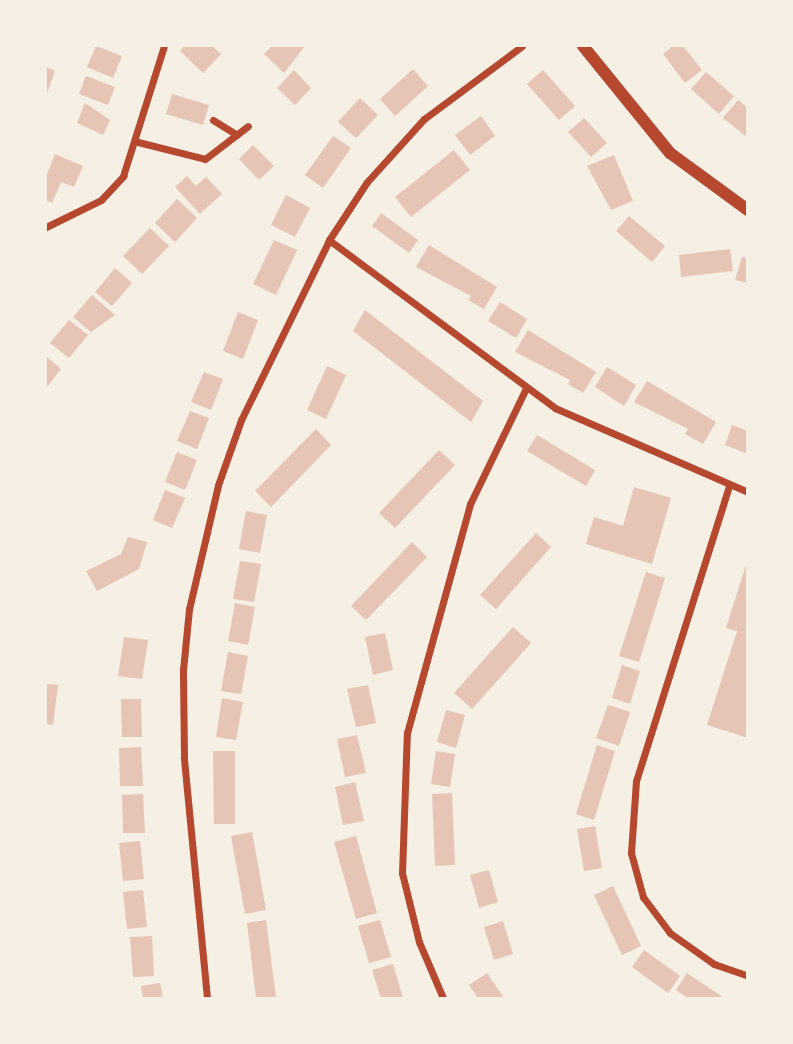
<!DOCTYPE html>
<html>
<head>
<meta charset="utf-8">
<style>
	body { margin:0 }
	#map { position:relative; width:793px; height:1044px; overflow:hidden; background:#f6efe4; font-family:Overpass,sans-serif }
	div>[style] { position:absolute }
	[style*='--x'] { left:calc(var(--x)*1px); top:calc(var(--y)*1px); width:calc(var(--w)*1px); rotate:calc(var(--a)*1deg) }
	.building>* { inset:0; background:#e6c5b7 }
	.minor>* { height:7px; margin:-3.5px; padding:0 3.5px; transform-origin:3.5px; border-radius:3.5px; background:#b5482f }
	.tertiary>* { height:12px; margin:-6px; padding:0 6px; transform-origin:6px; border-radius:6px; background:#b5482f }
	span { translate:-50% -50%; white-space:nowrap; text-align:center; line-height:1.15; -webkit-text-stroke:7px #f6efe4; paint-order:stroke }
	.frame { position:absolute; inset:0; border:47px solid #f6efe4; pointer-events:none }
</style>
</head>
<body>
<div id="map">
	<div class="building">
		<div style="clip-path:polygon(96px 46px,122px 56px,113px 78px,87px 67px)"></div>
		<div style="clip-path:polygon(185px 46px,212px 46px,221px 54px,203px 73px,180px 51px)"></div>
		<div style="clip-path:polygon(272px 46px,290px 47px,305px 46px,284px 73px,264px 54px)"></div>
		<div style="clip-path:polygon(673px 46px,683px 46px,702px 70px,685px 83px,663px 54px)"></div>
		<div style="clip-path:polygon(46px 67px,55px 71px,46px 96px)"></div>
		<div style="clip-path:polygon(413px 69px,428px 86px,395px 116px,380px 99px)"></div>
		<div style="clip-path:polygon(294px 70px,311px 88px,295px 105px,277px 88px)"></div>
		<div style="clip-path:polygon(543px 70px,575px 106px,559px 120px,527px 84px)"></div>
		<div style="clip-path:polygon(706px 72px,734px 96px,719px 114px,691px 89px)"></div>
		<div style="clip-path:polygon(86px 76px,115px 87px,108px 105px,79px 94px)"></div>
		<div style="clip-path:polygon(172px 94px,209px 105px,203px 125px,166px 114px)"></div>
		<div style="clip-path:polygon(360px 98px,378px 115px,356px 138px,338px 122px)"></div>
		<div style="clip-path:polygon(738px 100px,748px 108px,748px 138px,723px 118px)"></div>
		<div style="clip-path:polygon(85px 103px,110px 120px,103px 135px,77px 123px)"></div>
		<div style="clip-path:polygon(481px 116px,495px 136px,470px 155px,455px 135px)"></div>
		<div style="clip-path:polygon(584px 118px,607px 143px,591px 157px,568px 132px)"></div>
		<div style="clip-path:polygon(333px 136px,351px 148px,323px 188px,305px 175px)"></div>
		<div style="clip-path:polygon(253px 145px,274px 166px,259px 180px,239px 159px)"></div>
		<div style="clip-path:polygon(454px 150px,470px 170px,411px 217px,395px 197px)"></div>
		<div style="clip-path:polygon(55px 154px,83px 166px,74px 187px,61px 182px,52px 203px,46px 200px,46px 177px)"></div>
		<div style="clip-path:polygon(614px 155px,633px 201px,611px 210px,587px 166px)"></div>
		<div style="clip-path:polygon(187px 176px,196px 186px,206px 177px,222px 194px,200px 214px,175px 187px)"></div>
		<div style="clip-path:polygon(286px 195px,310px 208px,295px 237px,271px 225px)"></div>
		<div style="clip-path:polygon(177px 199px,197px 218px,175px 242px,155px 223px)"></div>
		<div style="clip-path:polygon(381px 213px,418px 240px,409px 253px,372px 226px)"></div>
		<div style="clip-path:polygon(629px 216px,665px 246px,652px 262px,616px 231px)"></div>
		<div style="clip-path:polygon(150px 228px,169px 246px,142px 274px,123px 256px)"></div>
		<div style="clip-path:polygon(274px 240px,297px 250px,276px 295px,253px 284px)"></div>
		<div style="clip-path:polygon(429px 245px,497px 287px,484px 309px,468px 300px,471px 296px,416px 267px)"></div>
		<div style="clip-path:polygon(730px 249px,733px 271px,681px 277px,679px 255px)"></div>
		<div style="clip-path:polygon(742px 257px,748px 258px,748px 283px,735px 280px)"></div>
		<div style="clip-path:polygon(115px 268px,132px 283px,112px 306px,95px 292px)"></div>
		<div style="clip-path:polygon(92px 295px,115px 315px,91px 332px,73px 317px)"></div>
		<div style="clip-path:polygon(500px 302px,527px 319px,516px 338px,488px 321px)"></div>
		<div style="clip-path:polygon(365px 310px,483px 401px,471px 422px,353px 331px)"></div>
		<div style="clip-path:polygon(238px 312px,258px 320px,243px 359px,223px 351px)"></div>
		<div style="clip-path:polygon(69px 320px,88px 335px,69px 358px,50px 343px)"></div>
		<div style="clip-path:polygon(528px 330px,596px 372px,583px 393px,568px 384px,570px 380px,515px 352px)"></div>
		<div style="clip-path:polygon(46px 356px,61px 369px,46px 388px)"></div>
		<div style="clip-path:polygon(327px 366px,346px 375px,326px 419px,307px 410px)"></div>
		<div style="clip-path:polygon(607px 367px,636px 385px,624px 406px,595px 387px)"></div>
		<div style="clip-path:polygon(204px 372px,223px 379px,211px 410px,191px 402px)"></div>
		<div style="clip-path:polygon(647px 381px,716px 422px,703px 444px,685px 434px,688px 429px,634px 402px)"></div>
		<div style="clip-path:polygon(190px 411px,209px 418px,197px 449px,177px 441px)"></div>
		<div style="clip-path:polygon(732px 425px,748px 431px,748px 454px,725px 445px)"></div>
		<div style="clip-path:polygon(316px 429px,331px 445px,271px 507px,255px 491px)"></div>
		<div style="clip-path:polygon(537px 435px,595px 470px,586px 486px,527px 451px)"></div>
		<div style="clip-path:polygon(439px 450px,455px 465px,395px 528px,379px 513px)"></div>
		<div style="clip-path:polygon(177px 452px,197px 460px,185px 490px,165px 482px)"></div>
		<div style="clip-path:polygon(634px 487px,671px 498px,652px 564px,586px 544px,594px 517px,623px 526px)"></div>
		<div style="clip-path:polygon(165px 490px,185px 498px,172px 528px,153px 520px)"></div>
		<div style="clip-path:polygon(246px 511px,267px 515px,260px 553px,239px 549px)"></div>
		<div style="clip-path:polygon(536px 533px,551px 547px,496px 609px,480px 595px)"></div>
		<div style="clip-path:polygon(128px 537px,147px 542px,139px 569px,97px 591px,86px 571px,121px 554px)"></div>
		<div style="clip-path:polygon(412px 542px,427px 557px,366px 620px,351px 606px)"></div>
		<div style="clip-path:polygon(240px 561px,261px 564px,254px 602px,233px 599px)"></div>
		<div style="clip-path:polygon(747px 562px,748px 562px,748px 738px,707px 725px,737px 631px,726px 628px)"></div>
		<div style="clip-path:polygon(646px 572px,665px 578px,639px 662px,619px 656px)"></div>
		<div style="clip-path:polygon(235px 603px,255px 607px,248px 645px,228px 641px)"></div>
		<div style="clip-path:polygon(513px 627px,531px 643px,472px 709px,454px 693px)"></div>
		<div style="clip-path:polygon(385px 633px,393px 670px,373px 675px,365px 637px)"></div>
		<div style="clip-path:polygon(124px 637px,148px 640px,142px 679px,118px 676px)"></div>
		<div style="clip-path:polygon(228px 652px,248px 656px,241px 694px,221px 691px)"></div>
		<div style="clip-path:polygon(622px 665px,640px 671px,630px 704px,612px 698px)"></div>
		<div style="clip-path:polygon(46px 684px,58px 685px,53px 725px,46px 724px)"></div>
		<div style="clip-path:polygon(368px 685px,376px 723px,356px 727px,347px 689px)"></div>
		<div style="clip-path:polygon(222px 698px,243px 702px,236px 740px,216px 737px)"></div>
		<div style="clip-path:polygon(121px 699px,141px 699px,142px 737px,122px 737px)"></div>
		<div style="clip-path:polygon(608px 705px,630px 712px,619px 746px,596px 738px)"></div>
		<div style="clip-path:polygon(446px 710px,465px 715px,456px 748px,437px 742px)"></div>
		<div style="clip-path:polygon(357px 735px,366px 773px,345px 777px,337px 739px)"></div>
		<div style="clip-path:polygon(597px 745px,615px 751px,594px 820px,576px 814px)"></div>
		<div style="clip-path:polygon(141px 747px,143px 786px,120px 786px,119px 748px)"></div>
		<div style="clip-path:polygon(213px 751px,235px 751px,235px 824px,214px 824px)"></div>
		<div style="clip-path:polygon(436px 751px,455px 754px,450px 787px,431px 784px)"></div>
		<div style="clip-path:polygon(355px 782px,364px 821px,343px 825px,335px 787px)"></div>
		<div style="clip-path:polygon(452px 793px,455px 865px,435px 866px,432px 794px)"></div>
		<div style="clip-path:polygon(143px 794px,145px 833px,123px 833px,122px 795px)"></div>
		<div style="clip-path:polygon(595px 826px,602px 868px,584px 871px,577px 829px)"></div>
		<div style="clip-path:polygon(252px 832px,266px 910px,245px 914px,231px 836px)"></div>
		<div style="clip-path:polygon(356px 836px,377px 913px,356px 919px,334px 842px)"></div>
		<div style="clip-path:polygon(140px 841px,144px 879px,123px 881px,119px 843px)"></div>
		<div style="clip-path:polygon(489px 870px,498px 902px,479px 908px,470px 875px)"></div>
		<div style="clip-path:polygon(613px 886px,641px 946px,622px 955px,594px 895px)"></div>
		<div style="clip-path:polygon(143px 890px,147px 927px,127px 929px,123px 892px)"></div>
		<div style="clip-path:polygon(266px 920px,276px 998px,256px 998px,247px 923px)"></div>
		<div style="clip-path:polygon(380px 920px,391px 957px,369px 963px,358px 926px)"></div>
		<div style="clip-path:polygon(503px 921px,513px 954px,494px 960px,484px 927px)"></div>
		<div style="clip-path:polygon(152px 936px,154px 976px,133px 977px,130px 937px)"></div>
		<div style="clip-path:polygon(644px 950px,680px 976px,668px 993px,632px 967px)"></div>
		<div style="clip-path:polygon(393px 964px,403px 998px,381px 998px,372px 970px)"></div>
		<div style="clip-path:polygon(487px 973px,504px 998px,478px 998px,469px 985px)"></div>
		<div style="clip-path:polygon(687px 973px,724px 998px,688px 998px,676px 990px)"></div>
		<div style="clip-path:polygon(160px 983px,163px 998px,143px 998px,141px 986px)"></div>
	</div>
	<div class="minor">
		<div style="--x:213;--y:120;--w:28;--a:32"></div>
		<div style="--x:138;--y:142;--w:69;--a:14.2"></div>
		<div style="--x:205;--y:159;--w:54;--a:-37.5"></div>
		<div style="--x:46;--y:227;--w:61;--a:-26.1"></div>
		<div style="--x:101;--y:200;--w:33;--a:-47"></div>
		<div style="--x:123;--y:176;--w:136;--a:-72.5"></div>
		<div style="--x:329;--y:240;--w:282;--a:36.6"></div>
		<div style="--x:555;--y:408;--w:210;--a:23.5"></div>
		<div style="--x:729;--y:486;--w:309;--a:107.5"></div>
		<div style="--x:636;--y:781;--w:72;--a:94"></div>
		<div style="--x:631;--y:853;--w:46;--a:74.7"></div>
		<div style="--x:643;--y:897;--w:45;--a:53.1"></div>
		<div style="--x:670;--y:933;--w:54;--a:35.2"></div>
		<div style="--x:714;--y:964;--w:36;--a:19"></div>
		<div style="--x:207;--y:998;--w:242;--a:-95.5"></div>
		<div style="--x:184;--y:757;--w:87;--a:-90.7"></div>
		<div style="--x:183;--y:670;--w:61;--a:-84.4"></div>
		<div style="--x:189;--y:609;--w:127;--a:-76.8"></div>
		<div style="--x:218;--y:485;--w:69;--a:-70.5"></div>
		<div style="--x:241;--y:420;--w:200;--a:-63.9"></div>
		<div style="--x:329;--y:240;--w:69;--a:-56.8"></div>
		<div style="--x:367;--y:182;--w:85;--a:-47.9"></div>
		<div style="--x:424;--y:119;--w:122;--a:-36.7"></div>
		<div style="--x:443;--y:998;--w:61;--a:-113.2"></div>
		<div style="--x:419;--y:942;--w:71;--a:-103.8"></div>
		<div style="--x:402;--y:873;--w:140;--a:-88"></div>
		<div style="--x:407;--y:733;--w:238;--a:-74.6"></div>
		<div style="--x:470;--y:504;--w:129;--a:-64.2"></div>
	</div>
	<div class="tertiary">
		<div style="--x:583;--y:46;--w:138;--a:50.9"></div>
		<div style="--x:670;--y:153;--w:97;--a:36.2"></div>
	</div>
	<div class="frame"></div>
</div>
</body>
</html>
